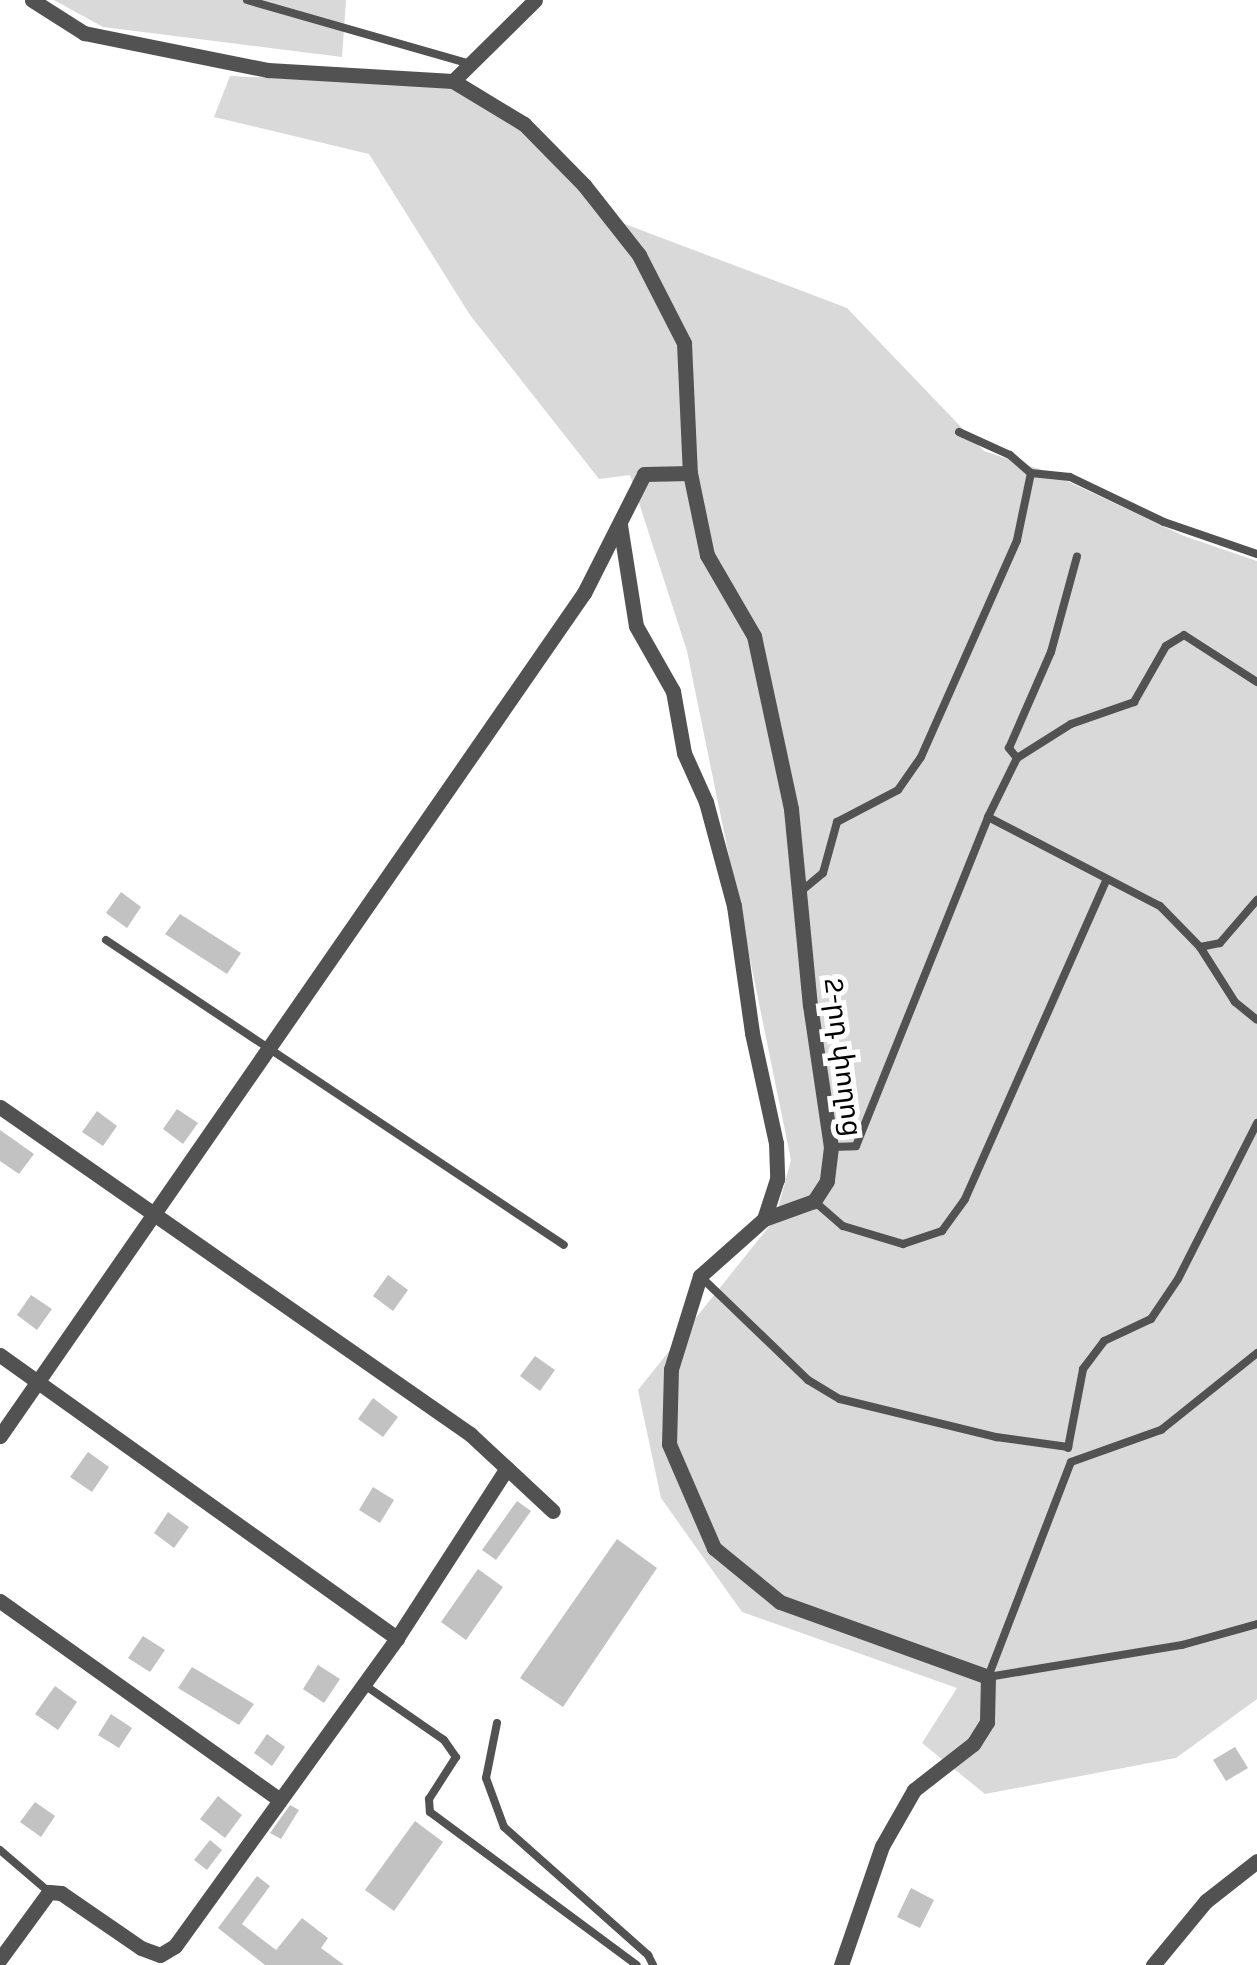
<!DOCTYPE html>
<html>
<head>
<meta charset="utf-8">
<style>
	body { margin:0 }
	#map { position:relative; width:1257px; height:1965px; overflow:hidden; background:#fff; font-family:Karla,"Noto Sans Armenian",sans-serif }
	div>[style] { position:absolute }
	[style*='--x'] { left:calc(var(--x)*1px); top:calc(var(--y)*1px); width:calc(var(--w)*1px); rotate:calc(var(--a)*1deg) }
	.green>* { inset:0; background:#d9d9d9 }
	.building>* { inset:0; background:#c2c2c2 }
	.service>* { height:8px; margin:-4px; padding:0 4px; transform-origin:4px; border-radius:4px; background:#525252 }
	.minor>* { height:15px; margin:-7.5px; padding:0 7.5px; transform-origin:7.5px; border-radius:7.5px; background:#525252 }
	span { translate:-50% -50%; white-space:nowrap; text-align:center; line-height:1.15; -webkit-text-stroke:10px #fff; paint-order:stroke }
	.street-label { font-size:28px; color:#000 }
</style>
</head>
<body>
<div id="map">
	<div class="green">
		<div style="clip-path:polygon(54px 0,346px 0,342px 57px,103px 27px)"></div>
		<div style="clip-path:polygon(230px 76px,451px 86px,507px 118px,609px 218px,847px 308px,984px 451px,1048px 472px,1184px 536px,1257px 561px,1257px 1699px,1176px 1758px,985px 1794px,922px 1743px,957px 1688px,742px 1612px,661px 1498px,638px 1390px,775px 1219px,791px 1160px,687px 651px,630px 475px,599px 479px,470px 315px,369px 154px,214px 117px)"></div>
	</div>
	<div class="building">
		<div style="clip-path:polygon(121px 892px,141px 907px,127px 928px,106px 913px)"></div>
		<div style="clip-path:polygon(180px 914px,241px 953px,227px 974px,165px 934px)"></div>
		<div style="clip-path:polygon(177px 1109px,198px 1123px,183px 1144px,163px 1129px)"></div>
		<div style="clip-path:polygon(97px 1111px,117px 1126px,103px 1146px,82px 1132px)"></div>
		<div style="clip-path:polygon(0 1130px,34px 1154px,19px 1174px,0 1161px)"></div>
		<div style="clip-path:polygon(388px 1275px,408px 1290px,393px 1311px,373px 1296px)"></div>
		<div style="clip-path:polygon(31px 1295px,52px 1309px,37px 1330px,17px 1315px)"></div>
		<div style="clip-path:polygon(535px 1356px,555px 1370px,540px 1391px,520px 1376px)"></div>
		<div style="clip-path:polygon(373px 1398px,398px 1417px,383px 1437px,358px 1419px)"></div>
		<div style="clip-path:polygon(88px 1452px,109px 1467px,92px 1492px,70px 1477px)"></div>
		<div style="clip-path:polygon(373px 1487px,394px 1500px,380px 1523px,359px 1510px)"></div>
		<div style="clip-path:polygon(517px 1501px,531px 1511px,496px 1560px,482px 1550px)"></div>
		<div style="clip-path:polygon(168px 1512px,189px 1527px,174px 1548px,154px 1533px)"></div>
		<div style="clip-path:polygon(617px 1539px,657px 1568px,563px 1707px,520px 1678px)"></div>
		<div style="clip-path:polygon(478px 1569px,503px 1587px,466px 1640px,441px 1622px)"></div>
		<div style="clip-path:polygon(143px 1636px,165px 1650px,150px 1672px,128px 1658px)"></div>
		<div style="clip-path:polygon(318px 1665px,340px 1679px,324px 1703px,303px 1689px)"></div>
		<div style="clip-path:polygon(192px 1667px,254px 1704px,239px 1725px,178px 1688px)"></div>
		<div style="clip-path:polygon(55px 1686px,77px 1702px,58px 1730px,35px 1714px)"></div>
		<div style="clip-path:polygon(111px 1714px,132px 1728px,119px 1748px,98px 1735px)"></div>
		<div style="clip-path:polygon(267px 1734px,285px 1747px,272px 1766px,254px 1753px)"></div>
		<div style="clip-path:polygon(1235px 1747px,1248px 1768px,1226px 1781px,1213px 1760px)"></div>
		<div style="clip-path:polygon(218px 1796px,242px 1815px,225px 1838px,200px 1819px)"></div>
		<div style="clip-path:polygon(35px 1802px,55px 1816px,41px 1837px,20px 1822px)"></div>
		<div style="clip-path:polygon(290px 1805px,299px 1810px,281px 1839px,270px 1833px)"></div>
		<div style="clip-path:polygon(415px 1821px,443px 1842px,394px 1911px,365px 1890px)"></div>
		<div style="clip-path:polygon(210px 1840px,222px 1850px,207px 1870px,194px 1860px)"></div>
		<div style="clip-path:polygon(257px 1876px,270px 1886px,242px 1924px,276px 1950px,302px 1918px,328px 1938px,321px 1948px,344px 1965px,265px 1965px,218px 1928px)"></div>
		<div style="clip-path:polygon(911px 1888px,934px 1900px,920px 1928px,897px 1917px)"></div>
	</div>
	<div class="service">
		<div style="--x:247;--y:0;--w:232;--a:16"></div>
		<div style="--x:959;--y:432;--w:56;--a:24.3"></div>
		<div style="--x:1010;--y:455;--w:28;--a:41"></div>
		<div style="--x:1031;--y:473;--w:39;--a:6"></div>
		<div style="--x:1070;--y:477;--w:104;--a:25.6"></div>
		<div style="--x:1164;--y:522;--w:98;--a:19"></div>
		<div style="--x:1017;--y:758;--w:13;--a:-129"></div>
		<div style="--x:1009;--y:748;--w:105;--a:-66.4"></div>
		<div style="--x:1051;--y:652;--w:99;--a:-74.8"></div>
		<div style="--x:988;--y:817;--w:66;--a:-63.8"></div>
		<div style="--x:1017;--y:758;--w:64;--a:-32.2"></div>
		<div style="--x:1071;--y:724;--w:67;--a:-19.2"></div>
		<div style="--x:1134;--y:702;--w:64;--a:-60.3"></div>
		<div style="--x:1166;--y:646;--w:21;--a:-31"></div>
		<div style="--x:1184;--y:635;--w:87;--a:32.8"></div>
		<div style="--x:799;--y:893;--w:31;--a:-40"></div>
		<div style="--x:823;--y:873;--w:53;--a:-74.6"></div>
		<div style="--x:837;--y:822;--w:69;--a:-27.7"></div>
		<div style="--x:898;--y:790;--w:40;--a:-55.1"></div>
		<div style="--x:921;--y:757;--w:237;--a:-66.1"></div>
		<div style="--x:1017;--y:540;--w:68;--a:-78.2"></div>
		<div style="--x:106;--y:940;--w:550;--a:33.66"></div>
		<div style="--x:1200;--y:947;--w:20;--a:-11"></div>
		<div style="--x:1220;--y:943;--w:57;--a:-49.3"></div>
		<div style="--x:831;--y:1147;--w:25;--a:-2"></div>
		<div style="--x:856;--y:1146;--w:354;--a:-68.1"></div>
		<div style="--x:988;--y:817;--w:194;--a:27.4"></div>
		<div style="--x:1160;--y:906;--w:57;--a:45.7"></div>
		<div style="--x:1200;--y:947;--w:65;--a:57.5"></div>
		<div style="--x:1235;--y:1002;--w:28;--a:39"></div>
		<div style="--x:814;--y:1201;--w:38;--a:41"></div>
		<div style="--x:843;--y:1226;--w:63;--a:16.7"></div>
		<div style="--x:903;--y:1244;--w:41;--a:-18.4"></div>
		<div style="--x:942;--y:1231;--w:39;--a:-54"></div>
		<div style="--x:965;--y:1199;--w:348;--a:-66.1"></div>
		<div style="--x:700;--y:1276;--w:150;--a:43.9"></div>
		<div style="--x:808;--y:1380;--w:37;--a:31"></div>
		<div style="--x:840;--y:1399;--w:161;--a:13.7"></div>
		<div style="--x:996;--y:1437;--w:73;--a:7.9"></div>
		<div style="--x:1068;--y:1448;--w:80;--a:-79.2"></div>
		<div style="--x:1083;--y:1369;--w:35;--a:-53"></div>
		<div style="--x:1104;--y:1341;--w:52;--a:-25.1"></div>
		<div style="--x:1151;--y:1319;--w:48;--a:-56"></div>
		<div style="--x:1178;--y:1279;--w:175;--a:-63.1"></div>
		<div style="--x:988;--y:1677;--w:230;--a:-68.9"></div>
		<div style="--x:1071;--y:1462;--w:96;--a:-19.6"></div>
		<div style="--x:1161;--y:1430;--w:123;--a:-38.7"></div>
		<div style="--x:988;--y:1677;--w:197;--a:-9.4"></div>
		<div style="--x:1182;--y:1645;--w:78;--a:-15.6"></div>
		<div style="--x:363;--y:1684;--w:98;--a:34.7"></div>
		<div style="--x:444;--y:1740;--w:21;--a:55"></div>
		<div style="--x:456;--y:1757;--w:50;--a:122.7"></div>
		<div style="--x:429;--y:1799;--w:13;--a:86"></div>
		<div style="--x:430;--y:1812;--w:257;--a:36.5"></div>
		<div style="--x:497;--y:1723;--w:56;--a:101.3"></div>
		<div style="--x:486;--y:1778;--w:52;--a:69.8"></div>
		<div style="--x:504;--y:1827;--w:193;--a:41.6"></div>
		<div style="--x:648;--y:1955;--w:11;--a:63"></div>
		<div style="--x:0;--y:1850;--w:65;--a:40.6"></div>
	</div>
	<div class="minor">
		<div style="--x:32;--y:0;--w:62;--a:32.4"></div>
		<div style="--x:84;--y:33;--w:188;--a:11.4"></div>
		<div style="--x:268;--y:70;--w:185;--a:3.4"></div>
		<div style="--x:453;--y:81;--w:83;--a:31.2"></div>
		<div style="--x:524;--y:124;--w:86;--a:45.5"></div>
		<div style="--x:584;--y:185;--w:89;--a:51.8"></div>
		<div style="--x:639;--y:255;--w:99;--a:62.9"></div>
		<div style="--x:684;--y:343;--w:130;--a:87.4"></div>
		<div style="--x:690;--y:473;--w:84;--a:78.3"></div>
		<div style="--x:707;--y:555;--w:94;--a:59.9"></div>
		<div style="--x:754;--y:636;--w:177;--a:77.9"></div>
		<div style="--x:791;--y:809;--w:197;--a:84.5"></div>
		<div style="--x:810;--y:1005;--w:144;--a:81.6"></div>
		<div style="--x:831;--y:1147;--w:34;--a:97"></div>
		<div style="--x:827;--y:1181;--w:24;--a:123"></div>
		<div style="--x:814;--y:1201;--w:53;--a:160.2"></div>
		<div style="--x:764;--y:1219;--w:86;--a:138.3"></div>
		<div style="--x:700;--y:1276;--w:97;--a:107.3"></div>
		<div style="--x:671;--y:1369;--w:75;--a:91.5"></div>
		<div style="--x:669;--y:1444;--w:113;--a:66.6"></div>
		<div style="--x:714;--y:1548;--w:85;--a:39.3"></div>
		<div style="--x:780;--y:1602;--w:221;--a:19.8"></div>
		<div style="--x:988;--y:1677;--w:45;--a:91.3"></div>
		<div style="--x:987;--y:1722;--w:26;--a:122"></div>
		<div style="--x:973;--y:1744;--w:75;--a:142.1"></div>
		<div style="--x:914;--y:1790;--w:64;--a:119.7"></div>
		<div style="--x:882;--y:1846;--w:126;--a:109"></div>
		<div style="--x:453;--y:81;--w:115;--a:-44.6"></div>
		<div style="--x:620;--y:525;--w:102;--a:81"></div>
		<div style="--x:636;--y:626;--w:75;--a:60.4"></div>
		<div style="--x:673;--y:691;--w:63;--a:79.9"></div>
		<div style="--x:684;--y:753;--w:54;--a:65.8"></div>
		<div style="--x:706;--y:802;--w:108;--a:74.9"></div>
		<div style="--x:734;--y:906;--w:128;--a:81.9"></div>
		<div style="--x:752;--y:1033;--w:113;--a:77.7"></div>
		<div style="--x:776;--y:1143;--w:36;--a:88"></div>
		<div style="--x:777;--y:1179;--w:42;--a:108"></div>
		<div style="--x:0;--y:1107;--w:573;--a:34.83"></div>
		<div style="--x:470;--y:1434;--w:113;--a:42.9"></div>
		<div style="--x:0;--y:1355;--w:488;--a:35.5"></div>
		<div style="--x:0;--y:1436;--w:1026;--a:-55.29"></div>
		<div style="--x:584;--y:593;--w:133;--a:-63.2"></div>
		<div style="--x:644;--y:474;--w:46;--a:-1.2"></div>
		<div style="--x:0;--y:1601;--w:342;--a:35.4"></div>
		<div style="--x:0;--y:1959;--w:83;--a:-53.8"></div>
		<div style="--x:49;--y:1892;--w:12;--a:5"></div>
		<div style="--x:61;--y:1893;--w:97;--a:34.5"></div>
		<div style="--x:141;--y:1948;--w:20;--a:20"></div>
		<div style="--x:160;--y:1955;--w:17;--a:-31"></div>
		<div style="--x:175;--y:1946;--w:380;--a:-54.2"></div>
		<div style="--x:397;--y:1638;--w:202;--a:-57.1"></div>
		<div style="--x:1153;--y:1965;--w:83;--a:-50.4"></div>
		<div style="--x:1206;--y:1901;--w:65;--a:-38.1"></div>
	</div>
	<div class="street-label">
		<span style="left:843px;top:1057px;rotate:83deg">2-րդ փողոց</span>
	</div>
</div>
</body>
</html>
